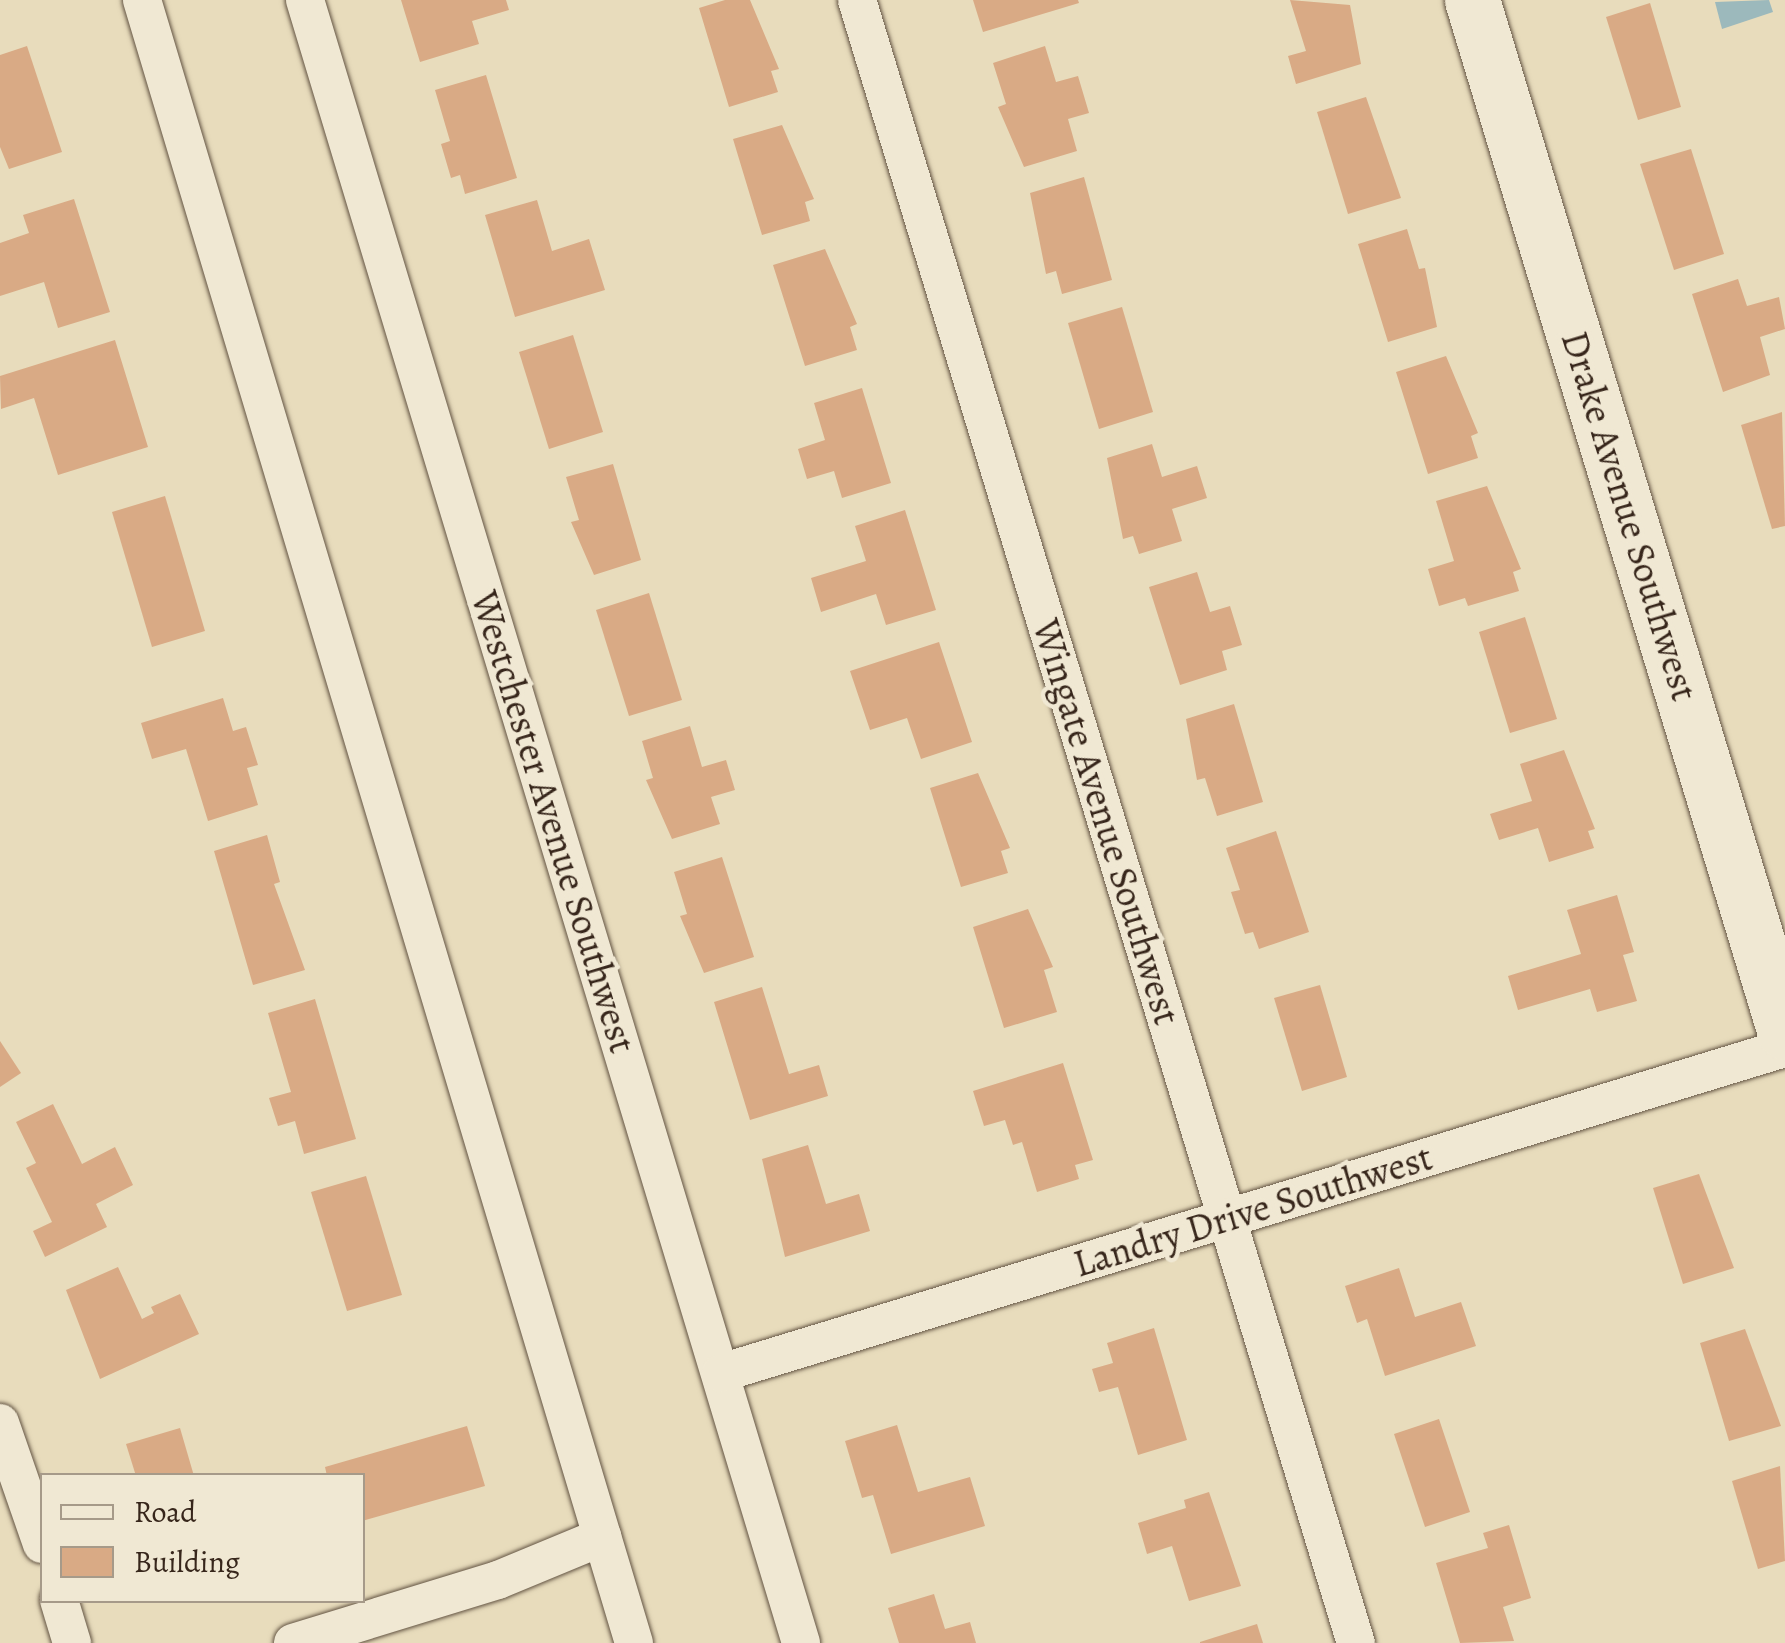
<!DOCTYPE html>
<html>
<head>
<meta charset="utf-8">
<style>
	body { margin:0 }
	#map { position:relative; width:1785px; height:1643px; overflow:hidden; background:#e8dcbc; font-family:Alegreya,serif }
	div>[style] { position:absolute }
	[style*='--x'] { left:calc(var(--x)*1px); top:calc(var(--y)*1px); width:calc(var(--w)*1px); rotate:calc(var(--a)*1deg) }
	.water>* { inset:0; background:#9cb9bc }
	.building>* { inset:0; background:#d9aa85 }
	.roads { filter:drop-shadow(0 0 2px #635443) drop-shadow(0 0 2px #635443) }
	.street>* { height:38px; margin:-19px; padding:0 19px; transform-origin:19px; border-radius:19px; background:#f0e8d3 }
	.secondary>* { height:55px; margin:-27.5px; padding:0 27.5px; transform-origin:27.5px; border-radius:27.5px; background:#f0e8d3 }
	span { translate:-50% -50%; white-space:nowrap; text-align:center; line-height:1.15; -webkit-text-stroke:9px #f0e8d3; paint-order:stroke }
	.street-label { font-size:38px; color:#37261b }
	.legend { position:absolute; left:40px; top:1473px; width:325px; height:130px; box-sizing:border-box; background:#f0e8d3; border:2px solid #a69a89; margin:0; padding:12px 18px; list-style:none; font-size:30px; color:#37261b }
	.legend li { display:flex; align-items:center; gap:20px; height:50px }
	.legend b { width:50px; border:2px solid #a69a89 }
</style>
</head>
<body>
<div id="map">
	<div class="water">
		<div style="clip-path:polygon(1769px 0,1773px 12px,1722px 29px,1715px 2px)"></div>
	</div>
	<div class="building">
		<div style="clip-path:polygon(401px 0,506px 0,509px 10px,472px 21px,479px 44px,420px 62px)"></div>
		<div style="clip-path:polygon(725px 0,750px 0,779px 69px,771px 71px,778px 92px,729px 107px,699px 8px)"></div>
		<div style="clip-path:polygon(973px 0,1078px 0,1079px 3px,983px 32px)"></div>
		<div style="clip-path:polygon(1290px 0,1350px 5px,1361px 64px,1296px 84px,1288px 56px,1306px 51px)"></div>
		<div style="clip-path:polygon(1650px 3px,1681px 107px,1638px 120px,1606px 17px)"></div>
		<div style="clip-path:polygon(27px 46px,62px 152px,9px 169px,0 147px,0 55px)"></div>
		<div style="clip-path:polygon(1045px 46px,1056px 82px,1078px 76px,1089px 113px,1068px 119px,1077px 151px,1024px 167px,998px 107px,1006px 104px,993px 63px)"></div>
		<div style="clip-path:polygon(486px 75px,517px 178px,465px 194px,460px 175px,451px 178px,441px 144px,450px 141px,435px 90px)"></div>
		<div style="clip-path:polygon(1366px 97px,1401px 198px,1348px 214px,1317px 112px)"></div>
		<div style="clip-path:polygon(782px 125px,814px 199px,805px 202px,810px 221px,762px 235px,733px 139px)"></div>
		<div style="clip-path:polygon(1691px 149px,1724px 254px,1674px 270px,1640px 164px)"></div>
		<div style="clip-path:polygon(1084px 177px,1112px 280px,1062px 294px,1056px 271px,1046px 274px,1030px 193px)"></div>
		<div style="clip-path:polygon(74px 199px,110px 312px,58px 328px,44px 282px,0 296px,0 243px,29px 233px,23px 215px)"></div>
		<div style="clip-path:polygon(537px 200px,552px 251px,589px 239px,605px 290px,515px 317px,485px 215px)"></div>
		<div style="clip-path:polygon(1407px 229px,1419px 269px,1425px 268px,1437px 327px,1388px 342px,1358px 244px)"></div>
		<div style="clip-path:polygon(825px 249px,857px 324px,850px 327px,857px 350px,805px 366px,773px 265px)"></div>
		<div style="clip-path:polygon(1738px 279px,1747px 306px,1779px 297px,1785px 329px,1760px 337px,1770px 375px,1723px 392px,1692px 294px)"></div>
		<div style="clip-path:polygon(1122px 307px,1153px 412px,1099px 429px,1068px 323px)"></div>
		<div style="clip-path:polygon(573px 335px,603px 432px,549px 449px,519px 352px)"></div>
		<div style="clip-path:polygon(115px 340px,148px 447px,58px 475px,34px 398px,1px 409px,0 376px)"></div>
		<div style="clip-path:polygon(1446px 356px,1478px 433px,1471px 436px,1478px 458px,1428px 474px,1396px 372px)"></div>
		<div style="clip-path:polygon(862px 388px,891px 483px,842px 498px,834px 471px,807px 479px,798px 449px,825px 440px,814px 403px)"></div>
		<div style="clip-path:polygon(1782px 412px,1785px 526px,1772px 529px,1741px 425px)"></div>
		<div style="clip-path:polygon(1152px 444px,1162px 477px,1197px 466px,1207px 498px,1172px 509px,1182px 541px,1139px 554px,1133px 536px,1123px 539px,1107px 458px)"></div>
		<div style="clip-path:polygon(613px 464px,641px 560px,594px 575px,571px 522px,579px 520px,566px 477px)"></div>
		<div style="clip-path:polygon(1487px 486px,1521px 569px,1513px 572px,1519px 591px,1468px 606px,1465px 598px,1439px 606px,1428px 569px,1454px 561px,1436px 501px)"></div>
		<div style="clip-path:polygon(165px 496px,205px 631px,152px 647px,112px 512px)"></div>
		<div style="clip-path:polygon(905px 510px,936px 610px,886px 625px,876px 594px,821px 612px,811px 578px,866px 561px,855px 526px)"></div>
		<div style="clip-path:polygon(1197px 572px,1210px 612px,1230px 606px,1242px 645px,1222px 651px,1227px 670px,1180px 685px,1149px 587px)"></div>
		<div style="clip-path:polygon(649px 593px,682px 700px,629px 716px,596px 610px)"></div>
		<div style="clip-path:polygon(1525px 617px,1557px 719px,1510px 733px,1479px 632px)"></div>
		<div style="clip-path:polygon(939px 642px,972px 742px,921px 759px,907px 718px,870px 730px,850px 671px)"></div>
		<div style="clip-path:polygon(223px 698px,233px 731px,246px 727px,258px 765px,247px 768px,258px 805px,208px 821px,186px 749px,152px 759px,141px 723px)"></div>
		<div style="clip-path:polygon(1234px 704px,1263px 802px,1217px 816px,1205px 778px,1197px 780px,1186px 719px)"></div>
		<div style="clip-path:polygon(690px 726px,702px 767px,726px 760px,735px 790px,711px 797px,720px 824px,672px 839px,646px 780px,653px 778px,642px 741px)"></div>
		<div style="clip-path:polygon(1564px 750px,1595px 829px,1588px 831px,1594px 848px,1549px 862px,1538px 828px,1499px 840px,1490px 814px,1532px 801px,1520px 764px)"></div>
		<div style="clip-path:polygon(978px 773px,1010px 848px,1001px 851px,1008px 873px,961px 887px,930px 788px)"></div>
		<div style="clip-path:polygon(1276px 831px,1309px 932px,1259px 949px,1253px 932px,1245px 934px,1231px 892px,1240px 890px,1226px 848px)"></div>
		<div style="clip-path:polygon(267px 835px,280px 882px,274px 884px,305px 970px,253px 985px,214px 851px)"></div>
		<div style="clip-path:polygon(722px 857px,754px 957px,704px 973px,680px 916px,687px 914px,674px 872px)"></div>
		<div style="clip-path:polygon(1617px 895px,1634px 952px,1623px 955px,1637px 1001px,1597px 1012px,1590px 989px,1518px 1010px,1508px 976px,1581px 954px,1567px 910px)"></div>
		<div style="clip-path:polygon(1028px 909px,1053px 967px,1044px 970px,1057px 1012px,1004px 1028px,973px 927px)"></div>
		<div style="clip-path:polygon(1320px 985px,1347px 1077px,1302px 1091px,1274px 998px)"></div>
		<div style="clip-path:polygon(762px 987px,789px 1074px,819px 1065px,828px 1096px,750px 1120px,714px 1002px)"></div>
		<div style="clip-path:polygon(315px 999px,356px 1139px,304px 1154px,295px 1121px,278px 1126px,269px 1098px,291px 1092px,268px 1013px)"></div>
		<div style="clip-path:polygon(0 1041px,21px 1073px,0 1087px)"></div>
		<div style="clip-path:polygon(1063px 1063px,1093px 1160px,1075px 1165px,1079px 1179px,1037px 1192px,1022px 1142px,1013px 1145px,1005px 1120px,984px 1126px,973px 1091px)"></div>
		<div style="clip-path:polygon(53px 1104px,82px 1164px,115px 1147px,133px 1185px,96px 1204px,107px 1227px,45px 1257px,33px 1231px,52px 1222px,26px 1168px,36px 1163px,16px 1122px)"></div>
		<div style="clip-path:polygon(808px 1145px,826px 1204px,859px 1194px,870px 1231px,785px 1257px,762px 1159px)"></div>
		<div style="clip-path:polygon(1699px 1174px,1734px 1268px,1683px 1284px,1653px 1188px)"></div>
		<div style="clip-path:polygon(366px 1176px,402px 1295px,347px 1311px,311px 1192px)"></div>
		<div style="clip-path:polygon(118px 1267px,142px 1319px,154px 1313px,151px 1307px,180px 1294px,199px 1334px,100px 1379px,66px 1290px)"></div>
		<div style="clip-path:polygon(1399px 1268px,1415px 1317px,1461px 1302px,1476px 1346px,1385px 1376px,1367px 1319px,1357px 1323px,1345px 1286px)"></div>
		<div style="clip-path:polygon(1154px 1328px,1187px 1440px,1138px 1455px,1118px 1387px,1099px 1392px,1092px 1369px,1113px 1363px,1107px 1343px)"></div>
		<div style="clip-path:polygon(1745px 1329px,1781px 1426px,1729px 1441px,1700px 1343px)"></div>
		<div style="clip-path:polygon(1439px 1419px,1470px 1512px,1425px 1527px,1394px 1434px)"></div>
		<div style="clip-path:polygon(897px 1425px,918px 1492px,970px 1477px,985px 1526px,891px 1554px,873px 1495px,862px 1498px,845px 1441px)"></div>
		<div style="clip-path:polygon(467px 1426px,485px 1486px,362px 1521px,362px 1476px,327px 1476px,325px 1467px)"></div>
		<div style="clip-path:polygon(180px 1428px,194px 1476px,136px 1476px,126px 1444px)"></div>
		<div style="clip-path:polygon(1780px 1466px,1785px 1561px,1758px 1569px,1732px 1481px)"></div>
		<div style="clip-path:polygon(1209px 1492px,1241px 1586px,1189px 1601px,1172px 1546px,1147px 1554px,1138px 1523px,1186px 1508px,1184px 1500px)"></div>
		<div style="clip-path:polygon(1509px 1525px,1531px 1598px,1503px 1607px,1514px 1641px,1460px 1643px,1436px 1563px,1488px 1548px,1483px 1533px)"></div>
		<div style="clip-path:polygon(934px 1594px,945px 1629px,970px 1622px,976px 1643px,899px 1643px,888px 1608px)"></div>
		<div style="clip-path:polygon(1257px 1624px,1263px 1643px,1200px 1643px,1200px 1642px)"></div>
	</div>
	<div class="roads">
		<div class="street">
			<div style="--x:142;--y:0;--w:1715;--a:73.33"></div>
			<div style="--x:305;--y:0;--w:1716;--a:73.2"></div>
			<div style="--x:857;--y:0;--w:1717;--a:73.11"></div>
			<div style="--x:721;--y:1373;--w:1113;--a:-16.99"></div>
			<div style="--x:0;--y:1423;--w:128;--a:70.9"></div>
			<div style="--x:59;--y:1600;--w:45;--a:73.2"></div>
			<div style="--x:293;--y:1643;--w:214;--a:-17.1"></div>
			<div style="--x:498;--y:1580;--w:113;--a:-22.5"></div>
		</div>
		<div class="secondary">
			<div style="--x:1472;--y:0;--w:1079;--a:73.14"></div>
		</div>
	</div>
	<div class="street-label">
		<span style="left:1629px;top:516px;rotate:73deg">Drake Avenue Southwest</span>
		<span style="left:553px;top:822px;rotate:73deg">Westchester Avenue Southwest</span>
		<span style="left:1106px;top:822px;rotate:73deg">Wingate Avenue Southwest</span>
		<span style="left:1253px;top:1211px;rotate:-17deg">Landry Drive Southwest</span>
	</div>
	<ul class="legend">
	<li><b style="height:12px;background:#f0e8d3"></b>Road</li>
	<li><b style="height:28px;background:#d9aa85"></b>Building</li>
	</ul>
</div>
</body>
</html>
